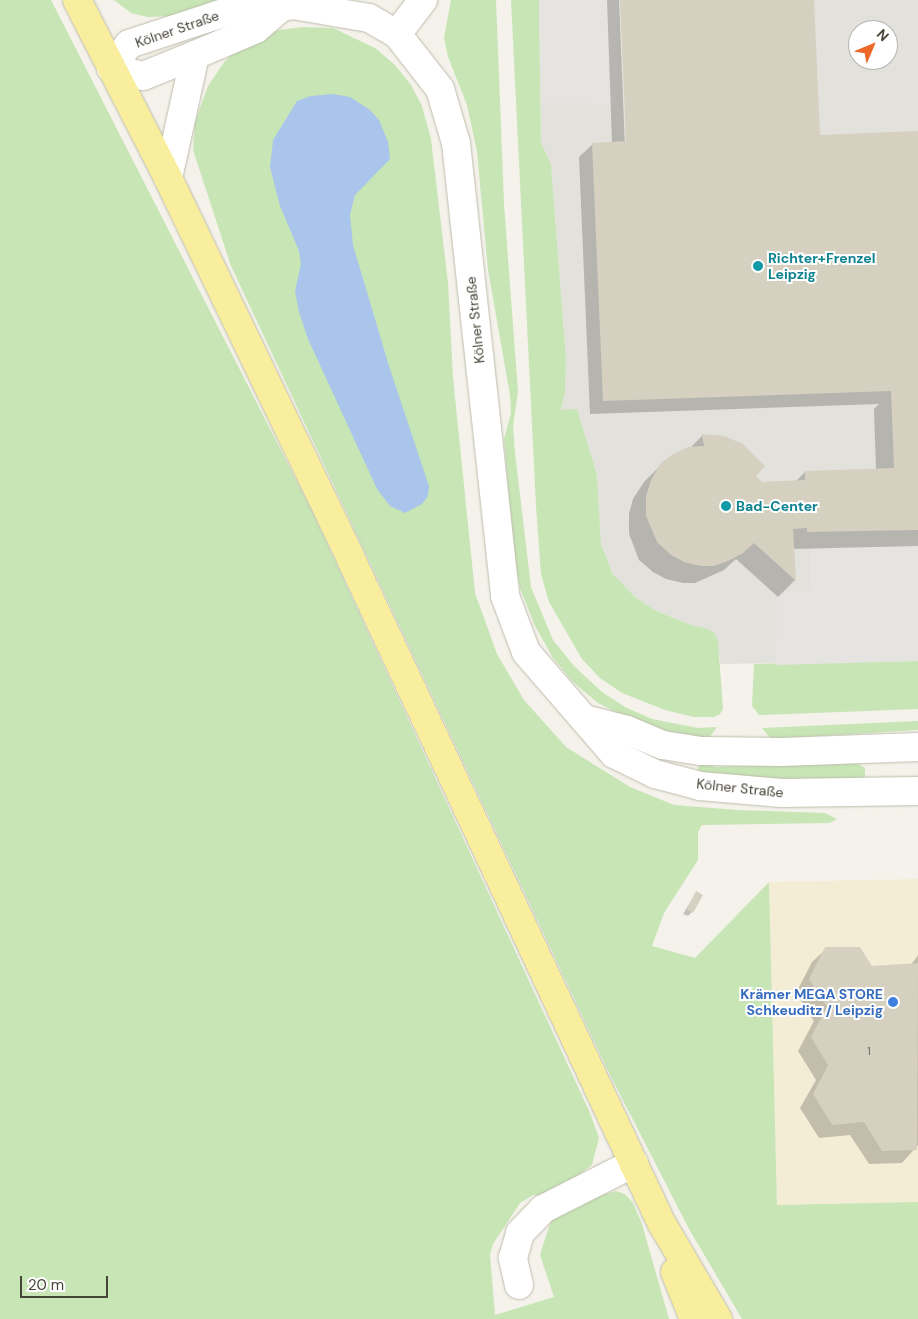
<!DOCTYPE html>
<html>
<head>
<meta charset="utf-8">
<style>
	body { margin:0 }
	#map { position:relative; width:918px; height:1319px; overflow:hidden; background:#f4f2ea; font-family:"DM Sans",sans-serif }
	div>[style] { position:absolute }
	[style*='--x'] { left:calc(var(--x)*1px); top:calc(var(--y)*1px); width:calc(var(--w)*1px); rotate:calc(var(--a)*1deg) }
	.commercial>* { inset:0; background:#f4edd6 }
	.industrial>* { inset:0; background:#e3e1db }
	.green>* { inset:0; background:#c7e5b5 }
	.parking>* { inset:0; background:#e5e4e1 }
	.water>* { inset:0; background:#aac5ec }
	.shadow>* { inset:0; background:#0003 }
	.building>* { inset:0; background:#d5d0c0 }
	.roads { filter:drop-shadow(0 0 1px #bfbcad) drop-shadow(0 0 1px #bfbcad) }
	.minor>* { height:28px; margin:-14px; padding:0 14px; transform-origin:14px; border-radius:14px; background:#fff }
	.major>* { height:28px; margin:-14px; padding:0 14px; transform-origin:14px; border-radius:14px; background:#f8ee9e }
	.dots>* { width:14px; height:14px; translate:-50% -50%; box-sizing:border-box; border:2px solid #fff; border-radius:50% }
	span { translate:-50% -50%; white-space:nowrap; text-align:center; line-height:1.15; -webkit-text-stroke:4px #fff; paint-order:stroke }
	.number-label { font-size:11px; color:#6a675a }
	.number-label span { -webkit-text-stroke-width:0 }
	.street-label { font-size:14px; color:#474438 }
	.culture-label { font-size:14px; color:#0d838f; font-weight:700 }
	.left { translate:0 -50%; text-align:left }
	.shop-label { font-size:14px; color:#366cbe; font-weight:700 }
	.right { translate:-100% -50%; text-align:right }
	.north { position:absolute; left:848px; top:20px; width:50px; height:50px; box-sizing:border-box; background:#fff; border:1px solid #b5b4af; border-radius:50%; rotate:45deg; font-size:14px; font-weight:700; line-height:20px; text-align:center; color:#474438 }
	.north::after { content:''; display:block; margin:auto; width:18px; height:22px; background:#ec6828; clip-path:polygon(50% 0,100% 100%,50% 72%,0 100%) }
	.scale { position:absolute; left:20px; top:1276px; width:88px; height:22px; box-sizing:border-box; border:2px solid #474438; border-top:0; padding-left:6px; font-size:15px; line-height:18px; white-space:nowrap; color:#474438; -webkit-text-stroke:4px #fff; paint-order:stroke }
</style>
</head>
<body>
<div id="map">
	<div class="commercial">
		<div style="clip-path:polygon(918px 879px,918px 1202px,777px 1205px,769px 882px)"></div>
	</div>
	<div class="industrial">
		<div style="clip-path:polygon(evenodd,539px 0,918px 0,918px 661px,720px 664px,720px 657px,706px 628px,691px 625px,656px 611px,635px 597px,612px 573px,601px 545px,597px 475px,577px 410px,561px 410px,565px 392px,566px 358px,551px 164px,541px 143px,539px 0,858px 30px,888px 30px,888px 60px,858px 60px,858px 30px)"></div>
	</div>
	<div class="green">
		<div style="clip-path:polygon(0 0,51px 0,312px 511px,590px 1113px,599px 1138px,592px 1165px,550px 1196px,533px 1195px,520px 1203px,493px 1244px,490px 1255px,495px 1315px,554px 1297px,540px 1255px,553px 1214px,591px 1198px,616px 1191px,625px 1194px,633px 1203px,642px 1224px,669px 1319px,0 1319px)"></div>
		<div style="clip-path:polygon(114px 0,220px 0,173px 16px,148px 17px,131px 13px)"></div>
		<div style="clip-path:polygon(451px 0,496px 0,504px 204px,518px 392px,513px 426px,515px 453px,531px 587px,553px 640px,574px 666px,602px 692px,625px 707px,652px 719px,698px 728px,717px 727px,708px 739px,651px 730px,598px 703px,573px 682px,553px 658px,535px 626px,520px 588px,514px 554px,504px 439px,511px 413px,510px 395px,488px 270px,477px 152px,467px 105px,448px 57px,444px 38px)"></div>
		<div style="clip-path:polygon(511px 0,539px 0,541px 143px,551px 164px,566px 358px,565px 392px,561px 410px,577px 409px,597px 475px,601px 544px,612px 573px,635px 597px,656px 611px,691px 625px,706px 628px,714px 633px,718px 641px,723px 709px,720px 714px,714px 717px,694px 717px,665px 710px,622px 693px,600px 678px,582px 659px,549px 602px,541px 574px,536px 506px)"></div>
		<div style="clip-path:polygon(304px 27px,333px 28px,375px 48px,395px 65px,411px 85px,422px 106px,431px 139px,448px 283px,453px 378px,475px 593px,497px 654px,524px 700px,566px 747px,630px 787px,674px 805px,738px 810px,825px 813px,837px 819px,829px 823px,702px 825px,698px 832px,698px 860px,664px 913px,652px 946px,695px 958px,769px 882px,777px 1205px,918px 1202px,918px 1319px,742px 1319px,689px 1229px,609px 1073px,231px 266px,193px 150px,195px 122px,208px 86px,225px 61px,243px 44px,258px 37px,279px 30px)"></div>
		<div style="clip-path:polygon(918px 661px,918px 709px,759px 715px,752px 706px,754px 664px)"></div>
		<div style="clip-path:polygon(918px 721px,918px 730px,771px 739px,762px 728px)"></div>
		<div style="clip-path:polygon(855px 762px,865px 768px,865px 779px,859px 782px,701px 775px,698px 771px,698px 766px,705px 763px,715px 767px)"></div>
	</div>
	<div class="parking">
		<div style="clip-path:polygon(539px 0,618px 0,616px 104px,541px 103px)"></div>
		<div style="clip-path:polygon(918px 544px,918px 661px,776px 665px,777px 593px,811px 591px,810px 547px)"></div>
	</div>
	<div class="water">
		<div style="clip-path:polygon(333px 94px,350px 97px,370px 110px,379px 120px,388px 142px,390px 159px,355px 195px,350px 215px,353px 245px,389px 366px,429px 486px,428px 496px,422px 504px,405px 513px,390px 506px,377px 489px,308px 339px,299px 312px,295px 291px,301px 264px,299px 251px,280px 206px,270px 167px,273px 140px,297px 101px,311px 96px)"></div>
	</div>
	<div class="shadow">
		<div style="clip-path:polygon(607px 0,619px 0,625px 148px,627px 148px,622px 0,813px 0,818px 136px,918px 133px,918px 546px,793px 549px,795px 580px,778px 597px,736px 559px,724px 570px,695px 583px,683px 583px,666px 579px,653px 572px,639px 560px,629px 534px,629px 514px,633px 499px,644px 482px,662px 464px,690px 448px,703px 435px,761px 483px,796px 481px,805px 472px,876px 470px,874px 409px,879px 404px,590px 414px,579px 157px,593px 144px,612px 143px)"></div>
		<div style="clip-path:polygon(696px 893px,692px 912px,688px 916px,683px 914px)"></div>
		<div style="clip-path:polygon(826px 949px,872px 968px,911px 965px,918px 955px,918px 1145px,902px 1163px,869px 1164px,850px 1135px,819px 1138px,800px 1108px,816px 1080px,798px 1051px,814px 1021px,796px 993px,812px 962px)"></div>
	</div>
	<div class="building">
		<div style="clip-path:polygon(620px 0,814px 0,820px 135px,918px 131px,918px 530px,807px 532px,807px 528px,793px 529px,796px 581px,754px 543px,743px 553px,728px 561px,714px 566px,701px 566px,684px 562px,671px 555px,657px 542px,646px 516px,646px 496px,651px 480px,661px 463px,673px 454px,688px 447px,704px 446px,702px 434px,724px 436px,743px 444px,765px 466px,756px 476px,762px 482px,805px 480px,805px 471px,894px 468px,891px 391px,603px 401px,592px 143px,626px 141px)"></div>
		<div style="clip-path:polygon(696px 891px,703px 895px,693px 913px,687px 909px)"></div>
		<div style="clip-path:polygon(825px 947px,860px 947px,872px 966px,918px 963px,917px 1150px,882px 1151px,864px 1122px,832px 1125px,813px 1094px,828px 1065px,811px 1037px,827px 1007px,809px 979px)"></div>
	</div>
	<div class="roads">
		<div class="minor">
			<div style="--x:397;--y:34;--w:43;--a:-52.6"></div>
			<div style="--x:195;--y:55;--w:56;--a:158"></div>
			<div style="--x:143;--y:76;--w:33;--a:-166"></div>
			<div style="--x:111;--y:68;--w:30;--a:-53"></div>
			<div style="--x:129;--y:44;--w:128;--a:-18.2"></div>
			<div style="--x:251;--y:4;--w:30;--a:6"></div>
			<div style="--x:281;--y:7;--w:12;--a:-9"></div>
			<div style="--x:293;--y:5;--w:77;--a:9.7"></div>
			<div style="--x:369;--y:18;--w:32;--a:30"></div>
			<div style="--x:397;--y:34;--w:70;--a:52"></div>
			<div style="--x:440;--y:89;--w:56;--a:73.5"></div>
			<div style="--x:456;--y:143;--w:456;--a:83.8"></div>
			<div style="--x:505;--y:596;--w:60;--a:69.4"></div>
			<div style="--x:526;--y:652;--w:135;--a:49.2"></div>
			<div style="--x:614;--y:754;--w:46;--a:26"></div>
			<div style="--x:655;--y:774;--w:47;--a:14.9"></div>
			<div style="--x:700;--y:786;--w:82;--a:4.9"></div>
			<div style="--x:782;--y:793;--w:136;--a:-0.8"></div>
			<div style="--x:168;--y:178;--w:126;--a:-77.6"></div>
			<div style="--x:195;--y:55;--w:66;--a:-23.1"></div>
			<div style="--x:256;--y:29;--w:33;--a:-41"></div>
			<div style="--x:584;--y:719;--w:44;--a:14.3"></div>
			<div style="--x:627;--y:730;--w:39;--a:23"></div>
			<div style="--x:663;--y:745;--w:39;--a:9"></div>
			<div style="--x:702;--y:751;--w:80;--a:0.7"></div>
			<div style="--x:782;--y:752;--w:136;--a:-2.1"></div>
			<div style="--x:519;--y:1285;--w:28;--a:-103"></div>
			<div style="--x:513;--y:1258;--w:26;--a:-74"></div>
			<div style="--x:520;--y:1233;--w:33;--a:-46"></div>
			<div style="--x:543;--y:1209;--w:102;--a:-26.8"></div>
		</div>
		<div class="major">
			<div style="--x:77;--y:0;--w:200;--a:62.9"></div>
			<div style="--x:168;--y:178;--w:420;--a:64.3"></div>
			<div style="--x:350;--y:557;--w:734;--a:64.94"></div>
			<div style="--x:661;--y:1222;--w:113;--a:59.6"></div>
			<div style="--x:675;--y:1272;--w:51;--a:68"></div>
		</div>
	</div>
	<div class="dots">
		<div style="left:758px;top:266px;background:#0f9aa8"></div>
		<div style="left:726px;top:506px;background:#0f9aa8"></div>
		<div style="left:893px;top:1002px;background:#3f7fe0"></div>
	</div>
	<div class="number-label">
		<span style="left:869px;top:1051px">1</span>
	</div>
	<div class="street-label">
		<span style="left:177px;top:29px;rotate:-19deg">Kölner Straße</span>
		<span style="left:475px;top:320px;rotate:-96deg">Kölner Straße</span>
		<span style="left:740px;top:788px;rotate:6deg">Kölner Straße</span>
	</div>
	<div class="culture-label">
		<span class="left" style="left:768px;top:266px">Richter+Frenzel<br>Leipzig</span>
		<span class="left" style="left:736px;top:506px">Bad-Center</span>
	</div>
	<div class="shop-label">
		<span class="right" style="left:883px;top:1002px">Krämer MEGA STORE<br>Schkeuditz / Leipzig</span>
	</div>
	<div class="north">N</div>
	<div class="scale">20 m</div>
</div>
</body>
</html>
